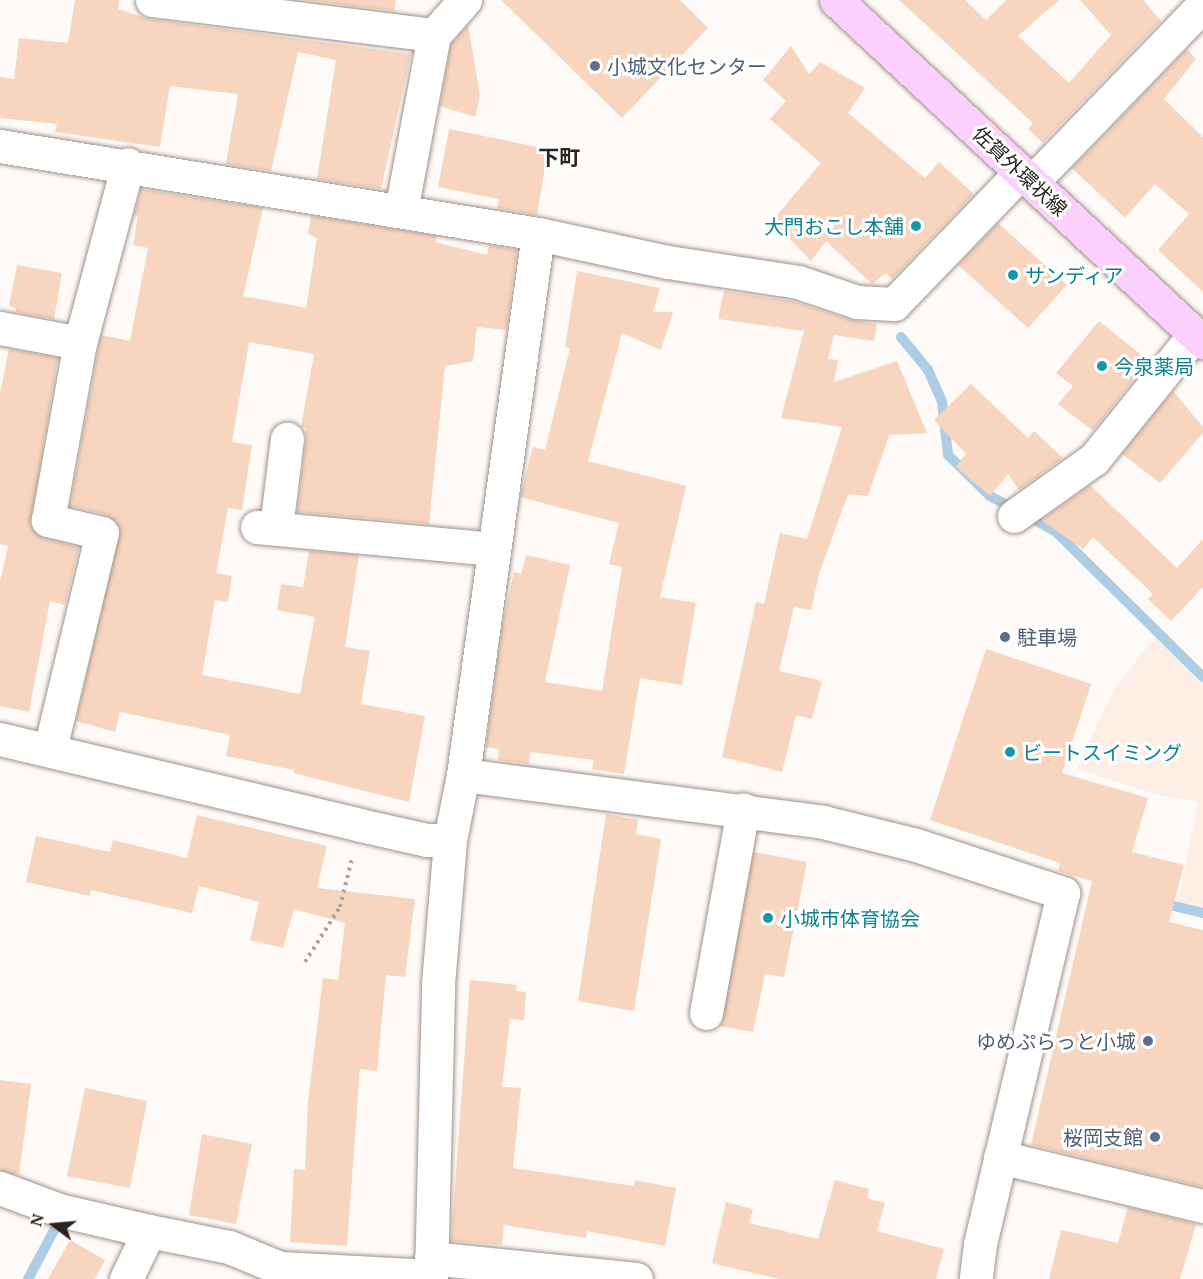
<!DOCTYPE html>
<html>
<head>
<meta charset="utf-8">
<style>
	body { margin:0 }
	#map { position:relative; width:1203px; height:1279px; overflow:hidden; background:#fdfaf8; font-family:"PT Serif","Noto Sans JP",serif }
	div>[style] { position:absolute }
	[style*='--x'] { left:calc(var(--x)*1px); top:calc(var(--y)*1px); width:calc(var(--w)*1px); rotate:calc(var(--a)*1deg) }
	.built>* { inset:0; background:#fdefe5 }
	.stream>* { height:10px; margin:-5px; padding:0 5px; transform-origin:5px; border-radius:5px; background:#accde4 }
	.building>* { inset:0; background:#f7d5bf }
	.path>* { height:4px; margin-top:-2px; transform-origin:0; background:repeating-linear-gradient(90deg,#a8a4a1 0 3px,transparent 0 7.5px) }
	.roads { filter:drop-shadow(0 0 2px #a19187) drop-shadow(0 0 2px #a19187) }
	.minor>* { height:33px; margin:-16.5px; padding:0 16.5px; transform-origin:16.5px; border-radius:16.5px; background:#fff }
	.major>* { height:33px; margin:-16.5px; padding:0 16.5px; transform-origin:16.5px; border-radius:16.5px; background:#fcd0fd }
	.dots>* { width:16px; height:16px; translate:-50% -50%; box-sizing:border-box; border:3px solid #fff; border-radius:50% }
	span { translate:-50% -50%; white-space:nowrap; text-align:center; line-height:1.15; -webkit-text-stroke:6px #fff; paint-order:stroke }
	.service-label { font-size:20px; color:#4e5e75 }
	.left { translate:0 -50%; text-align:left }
	.right { translate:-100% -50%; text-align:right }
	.street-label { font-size:20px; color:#2a2420 }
	.culture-label { font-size:20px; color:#0d838f }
	.neighbourhood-label { font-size:21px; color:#2a2420; font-weight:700 }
	.north { position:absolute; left:24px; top:1195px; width:60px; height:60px; -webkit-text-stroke:4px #fff; paint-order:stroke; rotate:286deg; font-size:16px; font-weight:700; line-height:24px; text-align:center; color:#2a2420 }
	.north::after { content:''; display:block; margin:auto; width:21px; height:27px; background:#2a2420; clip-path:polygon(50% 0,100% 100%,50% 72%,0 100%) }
</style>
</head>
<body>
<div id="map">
	<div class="built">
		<div style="clip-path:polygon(1157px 635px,1203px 682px,1203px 908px,1178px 902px,1198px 802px,1159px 795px,1077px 769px,1114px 689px)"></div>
	</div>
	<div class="stream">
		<div style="--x:901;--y:337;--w:43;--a:50.7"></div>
		<div style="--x:928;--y:370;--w:35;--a:66"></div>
		<div style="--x:942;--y:402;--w:53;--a:83.5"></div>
		<div style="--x:948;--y:455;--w:59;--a:44.3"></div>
		<div style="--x:990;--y:496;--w:74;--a:28.3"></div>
		<div style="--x:1055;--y:531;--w:208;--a:44.6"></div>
		<div style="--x:1161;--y:903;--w:43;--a:13.4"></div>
		<div style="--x:28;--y:1279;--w:61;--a:-61.8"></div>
	</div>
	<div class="building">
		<div style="clip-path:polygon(75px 0,119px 0,118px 9px,150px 19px,411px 54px,381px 189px,317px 179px,336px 60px,298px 52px,271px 171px,226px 164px,238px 94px,170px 86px,160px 147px,55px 132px,57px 124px,0 118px,0 77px,14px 79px,19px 38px,68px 43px)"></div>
		<div style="clip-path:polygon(304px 0,396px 0,394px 11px)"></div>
		<div style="clip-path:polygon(501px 0,680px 0,708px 28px,622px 118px)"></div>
		<div style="clip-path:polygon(899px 0,965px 0,986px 20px,1006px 0,1059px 0,1018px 36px,1069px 83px,1111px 35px,1080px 0,1143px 0,1161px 21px,1043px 143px,1028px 129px,1033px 123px)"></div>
		<div style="clip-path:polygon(468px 25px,480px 96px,475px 117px,440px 106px,451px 44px)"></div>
		<div style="clip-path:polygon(791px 46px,809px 74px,820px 62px,865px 88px,848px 113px,925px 178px,939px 162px,974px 194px,892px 279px,886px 273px,872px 284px,826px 241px,811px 261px,772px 221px,821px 163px,770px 119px,786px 101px,763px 80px)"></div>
		<div style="clip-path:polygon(1187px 49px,1196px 59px,1164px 99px,1203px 137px,1203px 292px,1158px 250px,1189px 214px,1155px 184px,1125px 218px,1072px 168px)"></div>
		<div style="clip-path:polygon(449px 129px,548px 149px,537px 215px,497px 208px,499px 199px,438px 187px)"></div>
		<div style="clip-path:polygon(141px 189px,263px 208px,243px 296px,306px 308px,317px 238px,308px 234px,311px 216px,437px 236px,435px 242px,487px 255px,489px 245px,517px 250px,506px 330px,477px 327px,473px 361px,445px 366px,429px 524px,297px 512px,306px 441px,306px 428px,301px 427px,314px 354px,249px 342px,232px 442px,252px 445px,242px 510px,228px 508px,216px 573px,232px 576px,228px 602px,215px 600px,202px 675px,300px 694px,315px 617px,277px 610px,281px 584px,303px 587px,309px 551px,359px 555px,345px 647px,370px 651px,361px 704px,425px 716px,409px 802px,294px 773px,294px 770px,226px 756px,230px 735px,120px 712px,115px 732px,76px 721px,120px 528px,107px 515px,70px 506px,101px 335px,130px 341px,148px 248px,133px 245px,138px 216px,134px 215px)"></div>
		<div style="clip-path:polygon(998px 223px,1067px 285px,1028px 328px,958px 265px)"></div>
		<div style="clip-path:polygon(17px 265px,62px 273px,54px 319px,16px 312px,16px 308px,9px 306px)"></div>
		<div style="clip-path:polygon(577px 271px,660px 288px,653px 312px,673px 312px,661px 350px,622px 333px,588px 461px,686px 486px,660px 597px,696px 603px,682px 685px,640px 678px,624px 774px,592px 769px,594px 760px,530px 752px,529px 764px,498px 760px,499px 749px,486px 747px,502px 627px,514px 572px,521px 574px,526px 555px,570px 565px,545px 682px,602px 691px,622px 567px,609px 564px,619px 523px,520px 497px,533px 447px,545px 450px,570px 348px,565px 347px)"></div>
		<div style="clip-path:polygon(724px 291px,792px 301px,851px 320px,877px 324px,874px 341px,834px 335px,828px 359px,838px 360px,834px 382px,897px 361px,927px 433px,889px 435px,868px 496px,848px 494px,819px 574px,811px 610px,794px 607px,779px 671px,822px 681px,812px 719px,796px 715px,782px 772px,722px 757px,756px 602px,764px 604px,780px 533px,807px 539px,842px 427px,781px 418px,804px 331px,718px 319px)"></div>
		<div style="clip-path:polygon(1099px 321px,1149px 361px,1093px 431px,1058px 404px,1073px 386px,1056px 373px)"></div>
		<div style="clip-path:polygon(9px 349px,58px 358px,30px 525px,43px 538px,79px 547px,65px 605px,50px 601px,29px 712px,0 706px,0 582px,8px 546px,0 544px,0 393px)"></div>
		<div style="clip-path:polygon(971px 384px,1028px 438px,1034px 431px,1063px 458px,1019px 490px,1008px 474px,990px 496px,956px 467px,966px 454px,934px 420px)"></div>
		<div style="clip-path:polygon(1173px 391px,1203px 427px,1203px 433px,1160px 483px,1122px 454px)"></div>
		<div style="clip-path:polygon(1090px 485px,1177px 568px,1203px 539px,1203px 587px,1171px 621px,1148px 599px,1153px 594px,1093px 537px,1083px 549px,1041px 520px)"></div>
		<div style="clip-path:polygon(986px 649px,1091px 684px,1062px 773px,1148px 798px,1132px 852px,1184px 865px,1169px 922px,1203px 930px,1203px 1187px,1031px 1145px,1092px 881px,1058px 871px,1060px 863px,930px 820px)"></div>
		<div style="clip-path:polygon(606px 814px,638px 820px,636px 834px,661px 839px,634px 1011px,578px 1001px)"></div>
		<div style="clip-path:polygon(197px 815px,327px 846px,317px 888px,415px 899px,405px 977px,386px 975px,377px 1071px,360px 1069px,347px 1246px,290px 1242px,294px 1169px,305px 1170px,308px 1102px,323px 978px,338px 980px,345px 923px,294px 909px,283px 948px,250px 940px,259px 902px,227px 893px,199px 886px,192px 913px,91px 890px,90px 896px,26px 882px,36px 836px,110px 852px,113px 840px,187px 858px)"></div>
		<div style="clip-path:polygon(754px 852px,807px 862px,784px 977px,765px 974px,753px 1032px,720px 1026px)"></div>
		<div style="clip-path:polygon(470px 980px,517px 985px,516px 991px,526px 992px,524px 1020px,510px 1019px,502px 1087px,521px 1088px,513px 1168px,634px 1186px,635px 1180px,676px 1188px,665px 1246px,587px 1231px,586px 1238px,504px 1225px,502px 1245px,451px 1241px)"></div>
		<div style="clip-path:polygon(0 1080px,31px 1084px,19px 1175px,0 1170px)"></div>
		<div style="clip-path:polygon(85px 1088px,147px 1101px,130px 1188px,67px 1176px)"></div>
		<div style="clip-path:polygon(202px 1134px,252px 1144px,236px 1224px,189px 1215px)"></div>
		<div style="clip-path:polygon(835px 1180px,869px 1189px,867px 1198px,885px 1203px,877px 1231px,944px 1249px,936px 1279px,779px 1279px,712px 1263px,726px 1202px,753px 1209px,749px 1223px,818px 1239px)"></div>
		<div style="clip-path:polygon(1128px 1207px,1196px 1224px,1180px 1279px,1049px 1279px,1061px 1230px,1118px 1243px)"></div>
		<div style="clip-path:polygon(70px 1240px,105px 1260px,95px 1279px,48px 1279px)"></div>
	</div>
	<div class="path">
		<div style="--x:305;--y:962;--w:65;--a:-57.5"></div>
		<div style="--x:340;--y:907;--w:50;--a:-76.2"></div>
	</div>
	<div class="roads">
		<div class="minor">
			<div style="--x:152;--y:0;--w:284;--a:7.1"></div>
			<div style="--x:0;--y:146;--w:545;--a:9.29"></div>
			<div style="--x:538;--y:234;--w:133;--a:12.2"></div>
			<div style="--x:668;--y:262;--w:132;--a:8.7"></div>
			<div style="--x:798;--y:282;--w:62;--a:18.7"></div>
			<div style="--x:857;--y:302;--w:37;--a:3"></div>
			<div style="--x:894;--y:304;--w:183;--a:-46.1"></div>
			<div style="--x:1032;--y:182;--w:238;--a:-46"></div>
			<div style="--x:401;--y:211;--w:179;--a:-79.4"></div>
			<div style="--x:434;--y:35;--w:47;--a:-48.5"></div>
			<div style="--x:0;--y:328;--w:81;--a:10.6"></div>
			<div style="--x:1014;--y:516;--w:98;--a:-35.5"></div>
			<div style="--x:1094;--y:459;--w:161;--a:-51.1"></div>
			<div style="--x:257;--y:527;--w:238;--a:5.3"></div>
			<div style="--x:276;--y:528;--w:90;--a:-83"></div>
			<div style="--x:0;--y:739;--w:370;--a:13.4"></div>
			<div style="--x:360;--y:825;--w:69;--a:12.6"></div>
			<div style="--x:427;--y:840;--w:23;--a:0"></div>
			<div style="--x:50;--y:749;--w:222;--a:-76.5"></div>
			<div style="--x:102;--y:533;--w:56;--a:-166.5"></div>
			<div style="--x:48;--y:520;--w:180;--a:-79.8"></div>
			<div style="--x:80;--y:343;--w:185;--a:-75"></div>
			<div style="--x:463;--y:775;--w:363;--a:7.4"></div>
			<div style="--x:823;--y:822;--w:96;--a:13.9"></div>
			<div style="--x:916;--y:845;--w:155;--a:18.1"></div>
			<div style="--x:1063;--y:893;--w:361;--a:103.3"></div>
			<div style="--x:980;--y:1244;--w:35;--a:97"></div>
			<div style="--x:706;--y:1013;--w:207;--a:-79.7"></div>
			<div style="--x:1000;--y:1157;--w:209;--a:13.6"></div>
			<div style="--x:0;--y:1188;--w:63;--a:20.4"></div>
			<div style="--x:59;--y:1210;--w:92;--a:13.1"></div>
			<div style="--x:431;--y:1258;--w:206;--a:5.8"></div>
			<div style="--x:126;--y:1279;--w:53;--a:-64.4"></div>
			<div style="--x:149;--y:1231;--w:82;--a:11.3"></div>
			<div style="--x:229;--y:1247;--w:55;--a:22.4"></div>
			<div style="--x:280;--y:1268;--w:151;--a:3"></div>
			<div style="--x:431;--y:1279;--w:295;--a:-88.6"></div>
			<div style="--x:438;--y:984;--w:144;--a:-85.2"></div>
			<div style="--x:450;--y:840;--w:66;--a:-78.7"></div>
			<div style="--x:463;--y:775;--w:546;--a:-82.11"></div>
		</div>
		<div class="major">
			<div style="--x:836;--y:0;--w:502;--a:42.98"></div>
		</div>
	</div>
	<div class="dots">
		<div style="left:595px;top:66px;background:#5c6f8a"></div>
		<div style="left:916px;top:226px;background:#0f9aa8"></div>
		<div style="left:1013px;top:275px;background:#0f9aa8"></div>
		<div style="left:1102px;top:366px;background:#0f9aa8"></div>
		<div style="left:1005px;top:637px;background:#5c6f8a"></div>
		<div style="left:1010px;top:752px;background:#0f9aa8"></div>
		<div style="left:768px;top:918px;background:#0f9aa8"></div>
		<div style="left:1148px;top:1041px;background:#5c6f8a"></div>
		<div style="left:1155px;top:1137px;background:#5c6f8a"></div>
	</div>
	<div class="service-label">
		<span class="left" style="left:607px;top:66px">小城文化センター</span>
		<span class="left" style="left:1017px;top:637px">駐車場</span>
		<span class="right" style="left:1136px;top:1041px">ゆめぷらっと小城</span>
		<span class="right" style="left:1143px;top:1137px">桜岡支館</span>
	</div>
	<div class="street-label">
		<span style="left:1020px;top:171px;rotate:43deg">佐賀外環状線</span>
	</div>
	<div class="culture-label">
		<span class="right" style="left:904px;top:226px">大門おこし本舗</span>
		<span class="left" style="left:1025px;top:275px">サンディア</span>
		<span class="left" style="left:1114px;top:366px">今泉薬局</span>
		<span class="left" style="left:1022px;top:752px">ビートスイミング</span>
		<span class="left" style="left:780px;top:918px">小城市体育協会</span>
	</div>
	<div class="neighbourhood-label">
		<span style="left:559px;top:157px">下町</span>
	</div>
	<div class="north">N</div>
</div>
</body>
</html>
